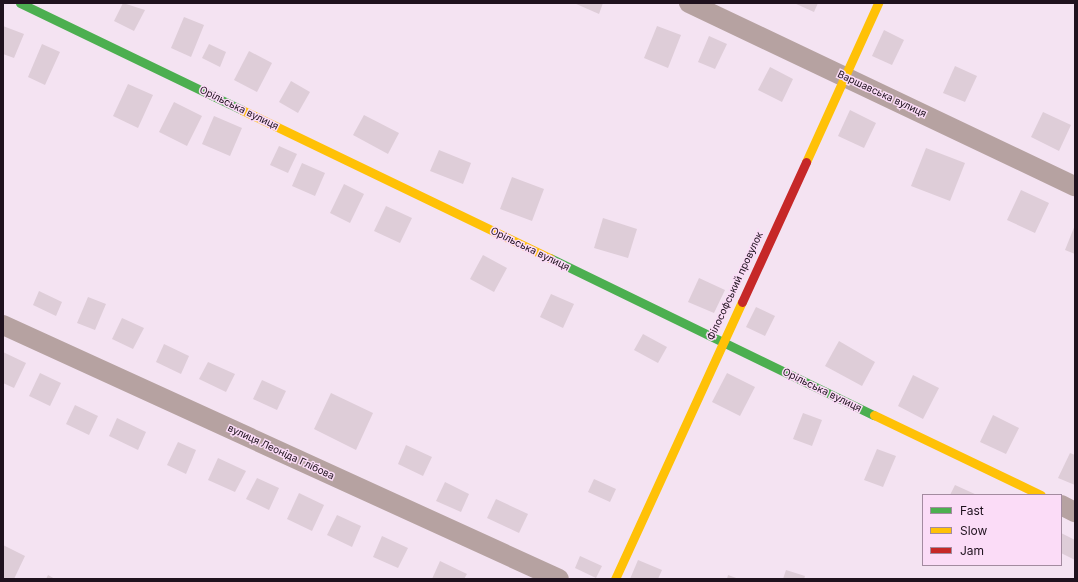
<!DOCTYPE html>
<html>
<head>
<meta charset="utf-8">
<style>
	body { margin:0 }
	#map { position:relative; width:1078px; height:582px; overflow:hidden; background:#f4e3f2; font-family:Inter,sans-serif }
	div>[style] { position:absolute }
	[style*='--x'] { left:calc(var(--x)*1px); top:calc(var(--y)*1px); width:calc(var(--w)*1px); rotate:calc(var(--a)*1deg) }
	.building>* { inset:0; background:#decdd8 }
	.street>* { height:20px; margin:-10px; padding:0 10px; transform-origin:10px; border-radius:10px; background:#b6a2a1 }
	.fast>* { height:9px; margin:-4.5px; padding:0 4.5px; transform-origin:4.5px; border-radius:4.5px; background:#4caf50 }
	.slow>* { height:9px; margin:-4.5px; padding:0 4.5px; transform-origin:4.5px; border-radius:4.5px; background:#ffc107 }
	.jam>* { height:9px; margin:-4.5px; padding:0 4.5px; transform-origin:4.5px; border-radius:4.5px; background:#c62828 }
	span { translate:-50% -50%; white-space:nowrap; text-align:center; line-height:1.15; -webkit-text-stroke:3px #fbdcf7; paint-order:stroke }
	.street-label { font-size:10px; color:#1f121e }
	.frame { position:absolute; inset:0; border:4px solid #1f121e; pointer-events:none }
	.legend { position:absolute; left:922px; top:494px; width:140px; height:72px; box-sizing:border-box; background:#fbdcf7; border:1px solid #a38ba0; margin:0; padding:5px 7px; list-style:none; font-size:12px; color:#1f121e }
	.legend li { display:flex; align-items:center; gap:8px; height:20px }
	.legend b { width:20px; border:1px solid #a38ba0 }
</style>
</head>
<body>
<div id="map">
	<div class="building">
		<div style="clip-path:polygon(123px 3px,145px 10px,134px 31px,114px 21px)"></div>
		<div style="clip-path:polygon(574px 3px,603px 3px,599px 14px)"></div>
		<div style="clip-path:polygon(794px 3px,818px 3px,814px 12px)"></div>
		<div style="clip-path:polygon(184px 17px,204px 25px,191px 57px,171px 48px)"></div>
		<div style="clip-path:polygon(3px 26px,24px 34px,14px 58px,3px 54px)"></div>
		<div style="clip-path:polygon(657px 26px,681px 35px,668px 68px,644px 58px)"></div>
		<div style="clip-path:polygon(884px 30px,904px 40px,892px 65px,872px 56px)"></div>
		<div style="clip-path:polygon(709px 36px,727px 44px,715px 69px,698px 62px)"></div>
		<div style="clip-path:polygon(42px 44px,60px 52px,45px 85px,28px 77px)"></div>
		<div style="clip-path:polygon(209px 44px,226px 52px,220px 67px,202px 58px)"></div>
		<div style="clip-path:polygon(249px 51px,272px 63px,257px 92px,234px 80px)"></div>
		<div style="clip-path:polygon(955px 66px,977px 76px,965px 102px,943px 93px)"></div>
		<div style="clip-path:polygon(770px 67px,793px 79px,782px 102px,758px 90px)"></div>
		<div style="clip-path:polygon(291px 81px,310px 92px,298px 113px,279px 102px)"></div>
		<div style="clip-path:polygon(128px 84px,153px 95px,138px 128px,113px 116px)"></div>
		<div style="clip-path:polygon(174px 102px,202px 116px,187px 146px,159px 132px)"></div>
		<div style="clip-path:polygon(850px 110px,876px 123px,864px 148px,838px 136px)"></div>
		<div style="clip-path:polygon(1043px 112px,1071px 125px,1059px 151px,1031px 137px)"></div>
		<div style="clip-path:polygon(364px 115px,399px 133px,388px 154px,353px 135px)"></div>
		<div style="clip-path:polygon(214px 116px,242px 128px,230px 156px,202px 144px)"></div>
		<div style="clip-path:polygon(279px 146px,297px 154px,288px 173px,270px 165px)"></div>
		<div style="clip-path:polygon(926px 148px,965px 163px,950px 201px,911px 186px)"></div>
		<div style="clip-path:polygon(439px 150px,471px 163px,463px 184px,430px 171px)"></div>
		<div style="clip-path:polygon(302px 163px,325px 173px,315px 196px,292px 186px)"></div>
		<div style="clip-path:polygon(512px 177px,544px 189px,532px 221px,500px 209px)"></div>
		<div style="clip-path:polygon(344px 184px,364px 194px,350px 223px,330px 213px)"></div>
		<div style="clip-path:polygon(1021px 190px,1049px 203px,1035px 233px,1007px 220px)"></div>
		<div style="clip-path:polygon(386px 206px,412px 218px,400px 243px,374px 231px)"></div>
		<div style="clip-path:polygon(603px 218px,637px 229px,628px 258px,594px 248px)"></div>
		<div style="clip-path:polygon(1075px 225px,1075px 254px,1065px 250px)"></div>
		<div style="clip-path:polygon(483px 255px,507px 268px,494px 292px,470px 279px)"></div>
		<div style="clip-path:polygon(699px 278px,725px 290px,714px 313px,688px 302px)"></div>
		<div style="clip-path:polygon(39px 291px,62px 302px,56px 316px,33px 305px)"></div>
		<div style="clip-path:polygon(551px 294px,574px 304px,563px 328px,540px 317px)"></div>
		<div style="clip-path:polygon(88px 297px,106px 304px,95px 330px,77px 323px)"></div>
		<div style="clip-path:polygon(756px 307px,775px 316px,765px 336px,746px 327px)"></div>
		<div style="clip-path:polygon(122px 318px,144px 328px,133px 349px,112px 339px)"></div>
		<div style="clip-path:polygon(643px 334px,667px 347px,658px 363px,634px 350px)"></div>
		<div style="clip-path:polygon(839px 341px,875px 362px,862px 386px,825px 366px)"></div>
		<div style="clip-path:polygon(164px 344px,189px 356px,181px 374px,156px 362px)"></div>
		<div style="clip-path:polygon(3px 352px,26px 363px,14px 388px,3px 383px)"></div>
		<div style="clip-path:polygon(208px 362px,235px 374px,226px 392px,199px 379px)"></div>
		<div style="clip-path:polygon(40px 373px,61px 383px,50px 406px,29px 396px)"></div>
		<div style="clip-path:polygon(727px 373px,755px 387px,740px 416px,712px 402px)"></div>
		<div style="clip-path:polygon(913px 375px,939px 388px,923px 419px,898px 406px)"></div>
		<div style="clip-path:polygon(262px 380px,286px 391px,277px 410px,253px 399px)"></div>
		<div style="clip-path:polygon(331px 393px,373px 413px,356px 450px,314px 429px)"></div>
		<div style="clip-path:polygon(75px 405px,98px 416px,89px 435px,66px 424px)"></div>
		<div style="clip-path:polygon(803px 413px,822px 420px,812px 446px,793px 439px)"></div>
		<div style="clip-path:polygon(993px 415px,1019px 428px,1006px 454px,980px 442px)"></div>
		<div style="clip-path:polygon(117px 418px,146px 432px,138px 450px,109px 436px)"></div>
		<div style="clip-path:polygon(178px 442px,196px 450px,186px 474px,167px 465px)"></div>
		<div style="clip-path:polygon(406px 445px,432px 457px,423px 476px,398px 464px)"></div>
		<div style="clip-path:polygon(877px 449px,896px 456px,883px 487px,864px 480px)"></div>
		<div style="clip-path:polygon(1070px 453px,1075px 455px,1075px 485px,1058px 478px)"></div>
		<div style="clip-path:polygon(218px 458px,246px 471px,235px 492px,208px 480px)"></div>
		<div style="clip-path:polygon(257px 478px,279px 488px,269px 510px,246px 499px)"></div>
		<div style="clip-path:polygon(594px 479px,616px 489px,610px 502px,588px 492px)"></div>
		<div style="clip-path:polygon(445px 482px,469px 494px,461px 512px,436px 501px)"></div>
		<div style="clip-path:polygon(955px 485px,977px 495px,950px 495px)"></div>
		<div style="clip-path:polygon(299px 493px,324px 505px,312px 531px,287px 519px)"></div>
		<div style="clip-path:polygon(496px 499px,528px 514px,519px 533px,487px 518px)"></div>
		<div style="clip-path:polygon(337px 515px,361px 526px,352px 547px,327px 535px)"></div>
		<div style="clip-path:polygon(1061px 533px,1075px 540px,1075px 560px,1061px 553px)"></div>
		<div style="clip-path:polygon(382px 536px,408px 548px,398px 568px,373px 557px)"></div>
		<div style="clip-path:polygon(3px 545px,25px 556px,14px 579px,3px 579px)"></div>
		<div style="clip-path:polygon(580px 556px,602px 566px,596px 578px,575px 568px)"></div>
		<div style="clip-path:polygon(638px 560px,662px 570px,658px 579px,630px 579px)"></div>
		<div style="clip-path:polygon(440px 561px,467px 574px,464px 579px,432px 579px)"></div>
		<div style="clip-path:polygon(786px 570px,805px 576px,804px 579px,783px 579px)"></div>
		<div style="clip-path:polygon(48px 575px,55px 579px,46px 579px)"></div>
		<div style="clip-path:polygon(728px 575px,739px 579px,727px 579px)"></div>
	</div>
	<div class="street">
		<div style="--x:689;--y:3;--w:427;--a:25.4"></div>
		<div style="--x:3;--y:325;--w:611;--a:24.55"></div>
		<div style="--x:1061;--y:505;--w:16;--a:27"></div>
	</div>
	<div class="fast">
		<div style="--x:20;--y:3;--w:246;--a:25.7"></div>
		<div style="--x:550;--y:258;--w:360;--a:25.9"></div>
	</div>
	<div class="slow">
		<div style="--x:242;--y:110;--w:342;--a:25.7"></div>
		<div style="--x:806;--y:162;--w:175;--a:-65.6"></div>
		<div style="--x:874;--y:415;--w:185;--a:25.6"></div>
		<div style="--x:615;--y:579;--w:305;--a:-65.4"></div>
	</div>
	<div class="jam">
		<div style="--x:742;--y:302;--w:154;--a:-65.4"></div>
	</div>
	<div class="street-label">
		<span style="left:882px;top:94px;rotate:25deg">Варшавська вулиця</span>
		<span style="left:239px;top:108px;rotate:26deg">Орільська вулиця</span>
		<span style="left:530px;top:249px;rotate:26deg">Орільська вулиця</span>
		<span style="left:735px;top:286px;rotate:-65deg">Філософський провулок</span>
		<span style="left:822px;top:390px;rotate:26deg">Орільська вулиця</span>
		<span style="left:281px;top:452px;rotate:25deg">вулиця Леоніда Глібова</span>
	</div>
	<div class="frame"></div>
	<ul class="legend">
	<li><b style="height:5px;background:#4caf50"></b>Fast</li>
	<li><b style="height:5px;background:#ffc107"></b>Slow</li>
	<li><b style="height:5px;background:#c62828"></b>Jam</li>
	</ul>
</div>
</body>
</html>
